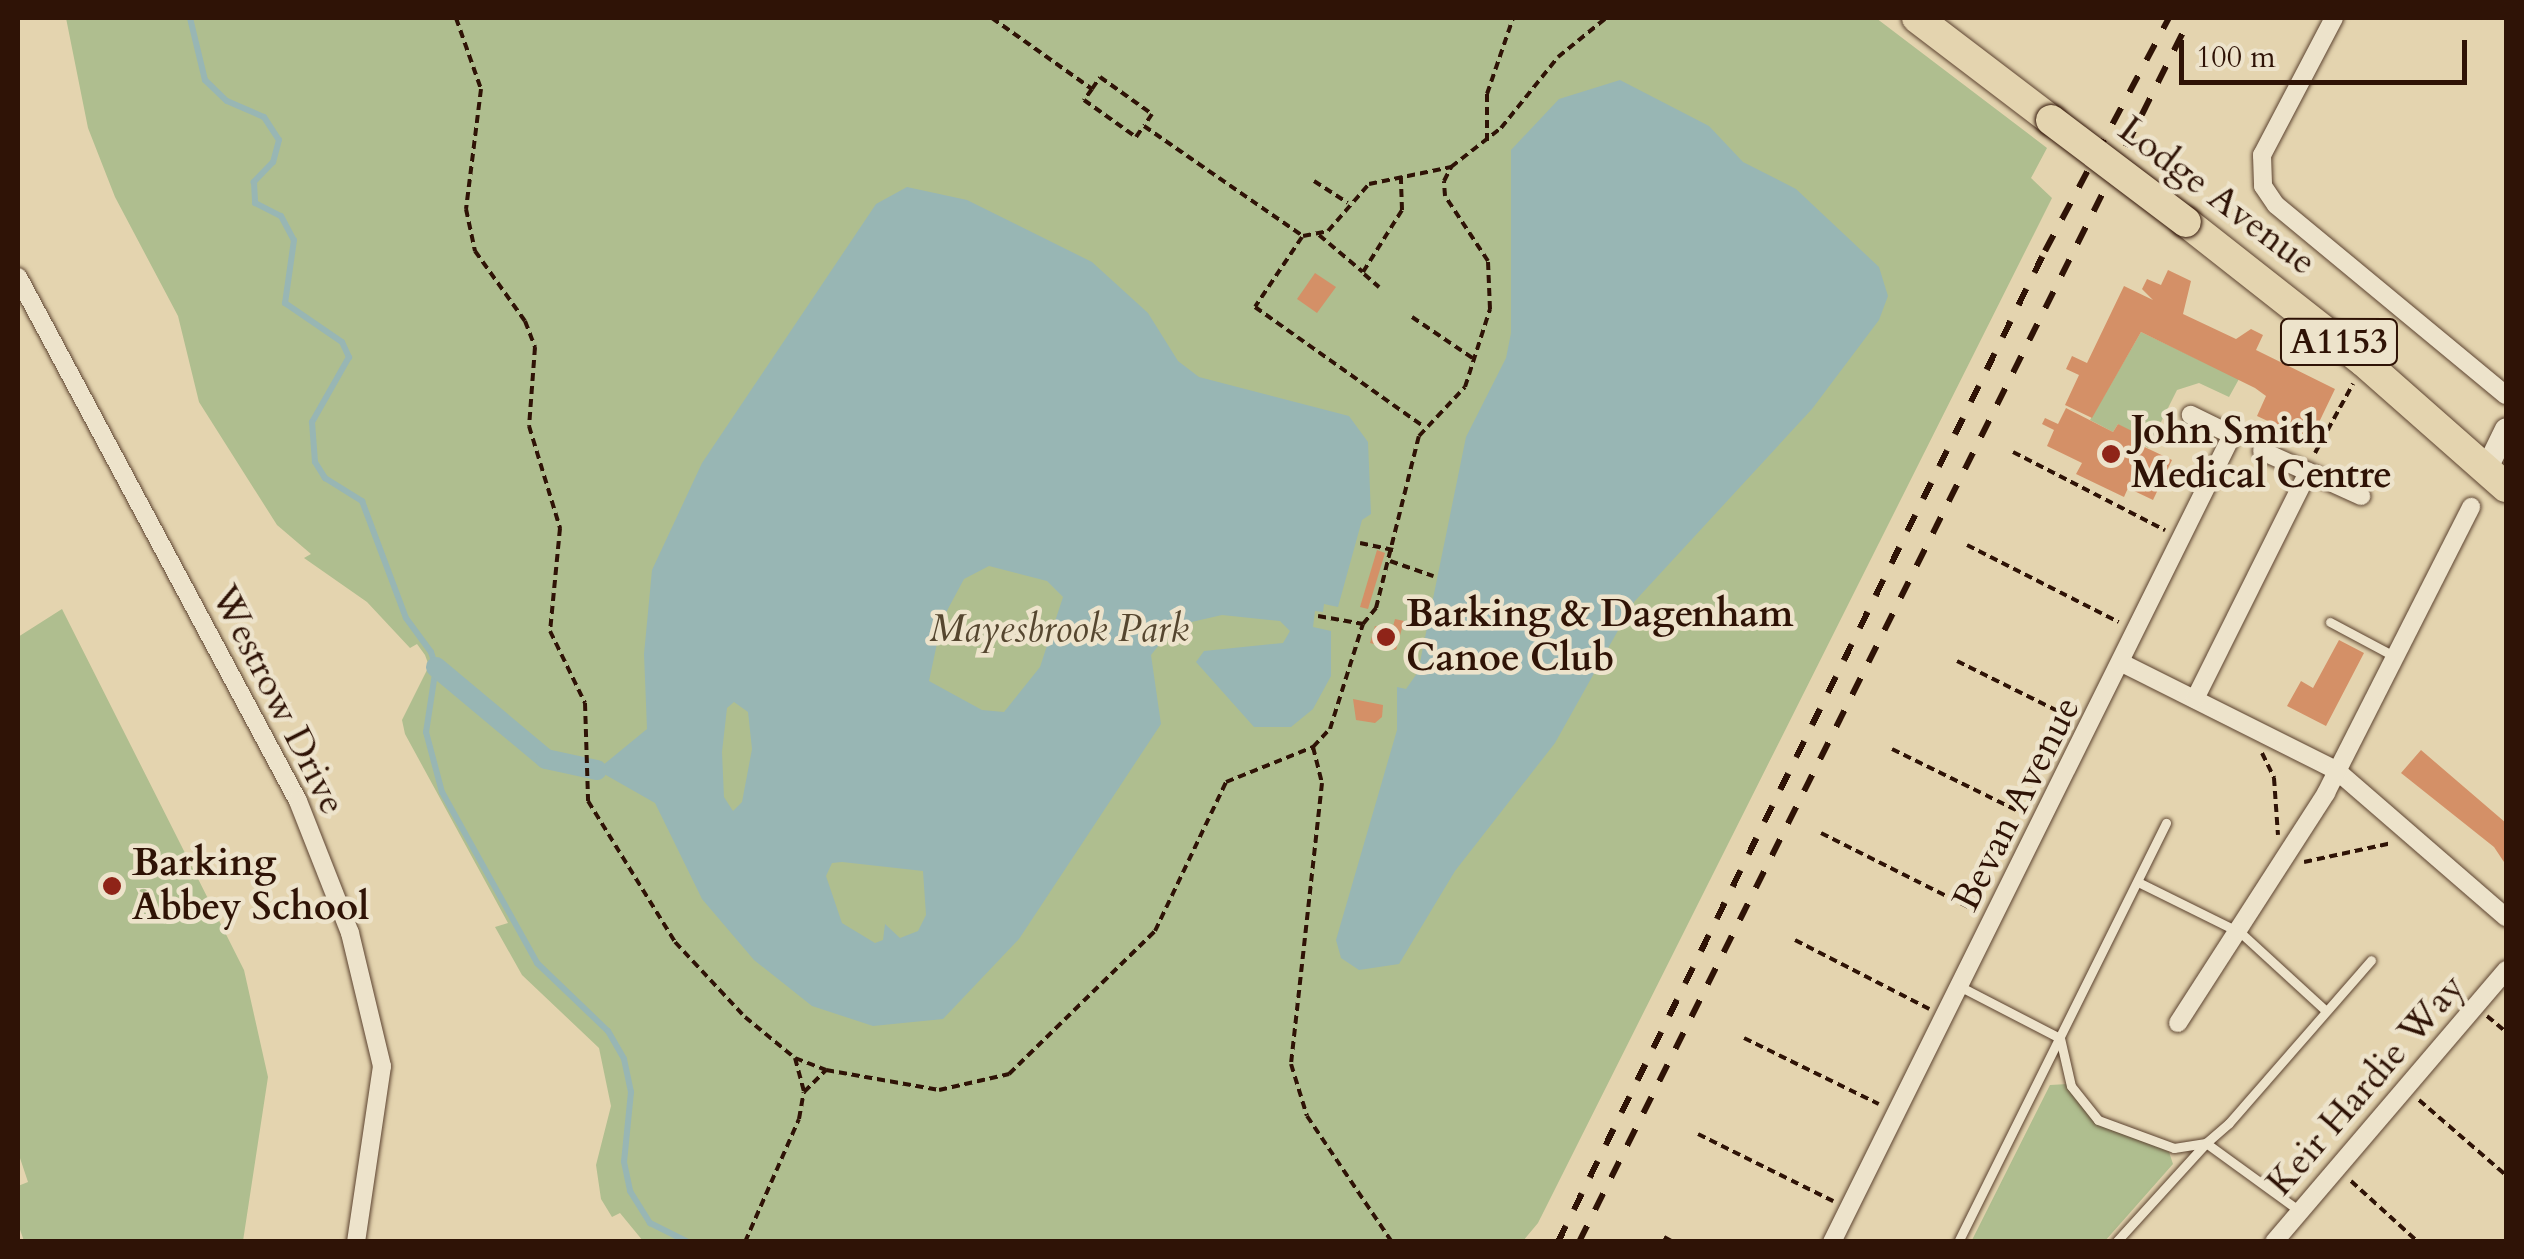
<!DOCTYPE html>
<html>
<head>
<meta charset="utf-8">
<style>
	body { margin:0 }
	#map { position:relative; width:2524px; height:1259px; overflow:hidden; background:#e4d4af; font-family:Cardo,serif }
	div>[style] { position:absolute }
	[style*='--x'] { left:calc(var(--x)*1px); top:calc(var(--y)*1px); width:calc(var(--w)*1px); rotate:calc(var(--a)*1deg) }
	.green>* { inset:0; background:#afbe8f }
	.water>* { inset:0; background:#98b6b4 }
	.stream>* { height:6px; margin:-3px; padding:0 3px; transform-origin:3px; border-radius:3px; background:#98b6b4 }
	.canal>* { height:20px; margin:-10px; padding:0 10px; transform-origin:10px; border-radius:10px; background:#98b6b4 }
	.building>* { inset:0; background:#d49067 }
	.path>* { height:4px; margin-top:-2px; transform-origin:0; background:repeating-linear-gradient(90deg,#2f1306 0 8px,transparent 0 13px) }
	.roads { filter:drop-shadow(0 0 2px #5c4330) drop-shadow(0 0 2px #5c4330) }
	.service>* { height:9px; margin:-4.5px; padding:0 4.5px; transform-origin:4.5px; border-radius:4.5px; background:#ede3cb }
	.minor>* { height:18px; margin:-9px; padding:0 9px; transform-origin:9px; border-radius:9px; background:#ede3cb }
	.tertiary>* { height:22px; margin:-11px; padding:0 11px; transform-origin:11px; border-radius:11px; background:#ede3cb }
	.primary>* { height:30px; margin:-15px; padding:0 15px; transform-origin:15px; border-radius:15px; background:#e4d4af }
	.rail>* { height:6px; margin-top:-3px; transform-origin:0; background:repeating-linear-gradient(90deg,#2f1306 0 18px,transparent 0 36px) }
	.bridges { filter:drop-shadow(0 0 2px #2f1306) drop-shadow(0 0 2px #2f1306) }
	.primary-bridge>* { height:30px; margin:-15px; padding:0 15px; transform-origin:15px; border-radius:15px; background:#e4d4af }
	.dots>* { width:28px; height:28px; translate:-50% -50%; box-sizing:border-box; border:5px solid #ede3cb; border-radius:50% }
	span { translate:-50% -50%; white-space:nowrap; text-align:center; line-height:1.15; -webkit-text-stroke:9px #ede3cb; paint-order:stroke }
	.shield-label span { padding:2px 8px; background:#ede3cb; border:2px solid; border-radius:8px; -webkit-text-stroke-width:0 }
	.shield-label { font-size:35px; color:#2f1306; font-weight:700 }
	.street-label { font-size:38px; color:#2f1306 }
	.poi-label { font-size:38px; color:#2f1306; font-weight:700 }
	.left { translate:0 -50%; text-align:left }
	.park-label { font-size:38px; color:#55462f; font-style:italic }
	.frame { position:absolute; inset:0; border:20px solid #2f1306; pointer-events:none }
	.scale { position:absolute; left:2179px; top:40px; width:288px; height:45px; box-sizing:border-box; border:5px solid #2f1306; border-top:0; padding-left:12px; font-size:30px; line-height:35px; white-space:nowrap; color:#2f1306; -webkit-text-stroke:8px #ede3cb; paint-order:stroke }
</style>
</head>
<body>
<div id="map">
	<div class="green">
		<div style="clip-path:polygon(66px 18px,1876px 18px,2047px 148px,2031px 178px,2052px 198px,1538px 1223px,1523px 1241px,643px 1241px,620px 1213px,612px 1217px,601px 1199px,596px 1165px,611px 1106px,599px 1048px,522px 975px,495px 927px,508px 923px,405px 734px,402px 720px,429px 666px,425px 655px,417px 644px,410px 648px,367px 602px,304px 558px,311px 554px,277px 525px,199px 402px,178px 316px,115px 197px,88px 128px)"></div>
		<div style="clip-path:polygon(2141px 332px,2239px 379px,2229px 397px,2199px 383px,2177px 390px,2148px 448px,2118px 424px,2113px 432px,2090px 420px)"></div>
		<div style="clip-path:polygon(62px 609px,244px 970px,268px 1077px,243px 1241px,24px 1241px,18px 1224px,18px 1186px,28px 1182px,18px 1152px,18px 637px)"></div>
		<div style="clip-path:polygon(2068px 1084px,2094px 1120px,2169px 1152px,2173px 1164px,2105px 1241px,1971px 1242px,2050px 1085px)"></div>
	</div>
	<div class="water">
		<div style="clip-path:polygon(1620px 80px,1709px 126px,1743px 162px,1796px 189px,1879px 267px,1888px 296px,1879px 320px,1812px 409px,1634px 602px,1555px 743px,1455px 871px,1399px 964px,1359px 970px,1341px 958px,1336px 940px,1397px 730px,1397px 687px,1406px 689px,1418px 672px,1466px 437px,1506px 358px,1511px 333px,1511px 150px,1559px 99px)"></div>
		<div style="clip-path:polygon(evenodd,907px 187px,967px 200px,1092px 262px,1148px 313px,1178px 361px,1199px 377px,1349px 416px,1368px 442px,1371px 514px,1362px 520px,1338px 607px,1324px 604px,1323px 612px,1315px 611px,1313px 627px,1331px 631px,1331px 676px,1313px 709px,1291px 727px,1254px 727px,1196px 662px,1204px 651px,1283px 643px,1290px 631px,1280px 621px,1222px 615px,1174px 626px,1151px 655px,1161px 724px,1019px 939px,943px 1019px,873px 1026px,812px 1006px,754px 960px,702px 899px,655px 803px,597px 770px,647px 729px,644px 654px,652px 570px,702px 463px,876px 204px,907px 187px,989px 566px,1047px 581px,1063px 597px,1040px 667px,1004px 712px,982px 710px,929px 681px,942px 620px,964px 579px,989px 566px,907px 187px,734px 702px,748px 712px,752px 749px,742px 802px,733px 811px,724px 797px,722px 752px,727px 708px,734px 702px,907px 187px,842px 862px,923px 871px,926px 915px,918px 931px,900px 938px,885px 924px,883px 940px,875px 943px,842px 923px,826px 876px,832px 863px,842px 862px)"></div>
	</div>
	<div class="stream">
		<div style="--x:190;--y:18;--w:64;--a:76.4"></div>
		<div style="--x:205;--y:80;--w:30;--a:44"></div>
		<div style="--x:227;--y:101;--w:40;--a:23.4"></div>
		<div style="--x:264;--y:117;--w:27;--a:57"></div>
		<div style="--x:279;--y:140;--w:23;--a:105"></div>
		<div style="--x:273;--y:162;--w:28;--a:134"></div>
		<div style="--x:254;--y:182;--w:21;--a:87"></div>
		<div style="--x:255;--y:203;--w:29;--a:27"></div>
		<div style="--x:281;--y:216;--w:27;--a:62"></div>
		<div style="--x:294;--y:240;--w:64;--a:98.1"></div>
		<div style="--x:285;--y:303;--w:69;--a:34.4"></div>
		<div style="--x:342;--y:342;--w:17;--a:65"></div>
		<div style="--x:349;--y:357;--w:75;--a:119.6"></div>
		<div style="--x:312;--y:422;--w:40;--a:85.7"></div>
		<div style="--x:315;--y:462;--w:19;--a:58"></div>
		<div style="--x:325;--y:478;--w:44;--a:31.9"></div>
		<div style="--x:362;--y:501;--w:125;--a:69.4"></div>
		<div style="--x:406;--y:618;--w:42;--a:53.7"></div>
		<div style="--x:431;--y:652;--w:16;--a:72"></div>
		<div style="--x:436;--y:667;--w:66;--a:98.7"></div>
		<div style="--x:426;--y:732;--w:62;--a:75.1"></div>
		<div style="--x:442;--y:792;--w:196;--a:60.9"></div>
		<div style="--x:537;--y:963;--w:98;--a:43.8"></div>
		<div style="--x:608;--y:1031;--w:32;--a:60"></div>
		<div style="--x:624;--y:1059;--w:34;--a:78"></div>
		<div style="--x:631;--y:1092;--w:70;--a:95.7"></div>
		<div style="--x:624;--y:1162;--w:30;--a:78"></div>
		<div style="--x:630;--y:1191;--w:38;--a:58"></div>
		<div style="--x:650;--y:1223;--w:42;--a:26.6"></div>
	</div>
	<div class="canal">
		<div style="--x:436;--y:667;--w:143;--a:39.9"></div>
		<div style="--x:546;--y:759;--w:52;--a:12.2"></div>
	</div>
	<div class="building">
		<div style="clip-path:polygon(2168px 270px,2191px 281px,2183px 314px,2236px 339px,2251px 329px,2263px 335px,2256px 350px,2335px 389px,2310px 441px,2257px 416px,2266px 396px,2255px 388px,2141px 332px,2092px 418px,2065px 405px,2079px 375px,2066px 369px,2072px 356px,2087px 363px,2124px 286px,2153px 300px,2142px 289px,2147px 279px,2161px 285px)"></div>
		<div style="clip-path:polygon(1315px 273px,1336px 287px,1317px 313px,1297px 299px)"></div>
		<div style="clip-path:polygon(2066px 408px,2113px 432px,2118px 424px,2136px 433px,2132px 441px,2172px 460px,2153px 500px,2128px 488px,2124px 497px,2076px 474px,2082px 463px,2047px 446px,2054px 430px,2042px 424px,2045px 418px,2058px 424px)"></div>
		<div style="clip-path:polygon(1377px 550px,1385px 553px,1368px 609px,1360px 607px)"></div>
		<div style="clip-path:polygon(1395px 619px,1404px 621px,1396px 650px,1370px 643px,1375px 626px,1392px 630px)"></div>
		<div style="clip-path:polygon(2339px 640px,2364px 653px,2326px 726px,2287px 706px,2301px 681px,2313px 688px)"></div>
		<div style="clip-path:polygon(1353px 699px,1383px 705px,1382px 717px,1375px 723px,1356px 720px)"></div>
		<div style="clip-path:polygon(2421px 750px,2506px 823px,2506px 865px,2494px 847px,2401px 773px)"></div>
	</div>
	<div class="path">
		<div style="--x:456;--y:18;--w:75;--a:70.6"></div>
		<div style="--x:481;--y:89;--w:121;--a:97.1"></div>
		<div style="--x:466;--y:209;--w:43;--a:77.9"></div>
		<div style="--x:475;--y:251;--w:86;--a:54.5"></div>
		<div style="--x:525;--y:321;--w:28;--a:69"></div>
		<div style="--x:535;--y:347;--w:79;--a:94.3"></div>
		<div style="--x:529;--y:426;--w:107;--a:73.1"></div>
		<div style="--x:560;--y:528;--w:103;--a:95.5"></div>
		<div style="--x:550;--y:631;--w:80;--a:64.1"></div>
		<div style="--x:585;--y:703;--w:98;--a:88.2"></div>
		<div style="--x:588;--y:801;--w:166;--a:58.3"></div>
		<div style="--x:675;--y:942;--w:103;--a:47"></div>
		<div style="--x:745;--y:1017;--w:65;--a:39.4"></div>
		<div style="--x:795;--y:1058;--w:34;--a:75"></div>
		<div style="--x:992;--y:18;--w:123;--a:35.4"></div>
		<div style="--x:1092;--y:89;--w:14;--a:-56"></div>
		<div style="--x:1100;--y:77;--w:64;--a:35.4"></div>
		<div style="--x:1152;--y:114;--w:14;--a:124"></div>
		<div style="--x:1144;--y:126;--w:193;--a:34.7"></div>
		<div style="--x:1303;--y:236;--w:25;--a:-11"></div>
		<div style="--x:1328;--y:231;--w:62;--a:-48.9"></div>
		<div style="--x:1369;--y:184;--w:84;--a:-11.7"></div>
		<div style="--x:1092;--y:89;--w:14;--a:126"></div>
		<div style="--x:1084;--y:100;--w:64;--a:35.4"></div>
		<div style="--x:1136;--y:137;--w:12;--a:-55"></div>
		<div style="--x:1487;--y:141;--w:47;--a:-90"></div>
		<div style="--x:1487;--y:94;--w:80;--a:-71.1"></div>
		<div style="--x:1314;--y:181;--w:40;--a:32.9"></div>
		<div style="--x:1319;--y:235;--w:57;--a:40.1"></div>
		<div style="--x:1363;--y:272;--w:73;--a:-57.8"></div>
		<div style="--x:1402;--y:210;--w:36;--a:-92"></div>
		<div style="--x:1302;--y:237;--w:84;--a:123.9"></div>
		<div style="--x:1255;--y:307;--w:206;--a:35.3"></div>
		<div style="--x:2247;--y:237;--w:25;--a:-48"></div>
		<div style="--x:1364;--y:274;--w:20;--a:41"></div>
		<div style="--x:1412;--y:317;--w:75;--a:34.1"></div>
		<div style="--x:2013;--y:452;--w:171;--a:27.2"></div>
		<div style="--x:2315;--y:453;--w:79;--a:-61.2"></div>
		<div style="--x:1360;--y:543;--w:34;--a:12"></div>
		<div style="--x:1967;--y:545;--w:170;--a:26.9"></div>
		<div style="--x:1390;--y:561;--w:46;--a:19.2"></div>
		<div style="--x:1318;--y:616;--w:46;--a:10.1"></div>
		<div style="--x:1957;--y:661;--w:131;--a:26.4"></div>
		<div style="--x:1313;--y:747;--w:37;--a:76"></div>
		<div style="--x:1322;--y:783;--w:283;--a:96.3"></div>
		<div style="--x:1291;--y:1064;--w:54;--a:72.9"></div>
		<div style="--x:1307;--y:1116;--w:152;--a:56"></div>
		<div style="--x:1892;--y:749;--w:149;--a:26.2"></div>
		<div style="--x:2262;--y:753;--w:28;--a:64"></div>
		<div style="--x:2274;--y:778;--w:57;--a:86"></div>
		<div style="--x:1821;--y:833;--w:176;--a:26.7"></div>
		<div style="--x:2304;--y:862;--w:90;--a:-12.2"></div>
		<div style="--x:1795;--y:940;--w:151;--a:27.2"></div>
		<div style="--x:2487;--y:1016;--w:25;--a:40"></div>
		<div style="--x:1744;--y:1038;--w:150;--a:26.1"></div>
		<div style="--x:795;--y:1058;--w:33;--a:21"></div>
		<div style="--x:2419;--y:1100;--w:115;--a:40.8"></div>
		<div style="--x:1698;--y:1134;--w:151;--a:26.4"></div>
		<div style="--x:2351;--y:1181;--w:91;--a:42.3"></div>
		<div style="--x:1664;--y:1237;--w:10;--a:29"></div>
		<div style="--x:745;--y:1242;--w:134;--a:-66.3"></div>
		<div style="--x:799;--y:1119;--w:27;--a:-80"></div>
		<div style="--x:804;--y:1092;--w:31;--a:-45"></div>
		<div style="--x:826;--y:1070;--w:115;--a:10"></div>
		<div style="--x:939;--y:1090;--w:72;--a:-12.9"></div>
		<div style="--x:1009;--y:1074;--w:204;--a:-44.4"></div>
		<div style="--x:1155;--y:931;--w:165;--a:-64.5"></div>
		<div style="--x:1226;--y:782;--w:94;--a:-21.9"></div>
		<div style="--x:1313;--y:747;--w:25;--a:-47"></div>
		<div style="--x:1330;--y:729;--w:110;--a:-72.6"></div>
		<div style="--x:1363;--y:624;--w:21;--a:-51"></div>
		<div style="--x:1376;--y:608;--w:177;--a:-76"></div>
		<div style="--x:1419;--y:436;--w:67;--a:-46.8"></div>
		<div style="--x:1465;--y:387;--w:82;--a:-72.2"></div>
		<div style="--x:1490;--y:309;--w:48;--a:-92.4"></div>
		<div style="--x:1488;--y:261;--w:78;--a:-123.5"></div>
		<div style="--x:1445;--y:196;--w:15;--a:-94"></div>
		<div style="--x:1444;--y:181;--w:16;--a:-63"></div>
		<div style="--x:1451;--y:167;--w:63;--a:-38"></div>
		<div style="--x:1501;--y:128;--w:91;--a:-51.2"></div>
		<div style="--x:1558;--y:57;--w:62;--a:-39.1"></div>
	</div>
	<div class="roads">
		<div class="service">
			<div style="--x:2330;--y:622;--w:72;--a:28"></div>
			<div style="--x:2138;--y:882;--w:115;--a:26.3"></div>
			<div style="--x:2241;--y:933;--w:115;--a:42.5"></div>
			<div style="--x:1961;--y:987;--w:111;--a:27.3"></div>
			<div style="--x:2060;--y:1038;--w:49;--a:77.1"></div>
			<div style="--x:2071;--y:1086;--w:43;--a:51.5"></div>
			<div style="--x:2098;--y:1120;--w:81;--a:20.2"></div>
			<div style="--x:2174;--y:1148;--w:32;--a:-9"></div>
			<div style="--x:2206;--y:1143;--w:30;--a:-41"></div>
			<div style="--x:2229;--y:1123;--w:216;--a:-48.9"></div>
			<div style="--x:1958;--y:1242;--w:468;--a:-63.6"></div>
			<div style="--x:2116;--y:1242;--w:134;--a:-47.7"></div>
			<div style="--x:2206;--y:1143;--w:117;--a:36"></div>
		</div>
		<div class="minor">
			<div style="--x:2334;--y:18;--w:155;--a:117.7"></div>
			<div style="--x:2262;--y:155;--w:31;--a:88"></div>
			<div style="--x:2263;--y:186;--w:23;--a:56"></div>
			<div style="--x:2276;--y:205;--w:298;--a:39.6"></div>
			<div style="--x:18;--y:277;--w:594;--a:61.88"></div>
			<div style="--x:298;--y:801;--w:142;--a:68.5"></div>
			<div style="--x:350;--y:933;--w:137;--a:76.5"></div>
			<div style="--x:382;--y:1066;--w:178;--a:98.4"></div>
			<div style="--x:2262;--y:451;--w:109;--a:24.4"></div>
			<div style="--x:2124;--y:664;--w:237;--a:26.6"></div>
			<div style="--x:2336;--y:770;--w:225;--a:40.9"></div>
			<div style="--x:2195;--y:699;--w:254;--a:-63.5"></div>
			<div style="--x:2178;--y:1023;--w:274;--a:-57.2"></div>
			<div style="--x:2326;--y:793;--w:321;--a:-63.1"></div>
			<div style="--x:1832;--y:1242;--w:901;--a:-63.63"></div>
			<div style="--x:2232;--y:435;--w:46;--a:-154"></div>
			<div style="--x:2274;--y:1242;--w:358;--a:-49.5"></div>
		</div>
		<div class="tertiary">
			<div style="--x:2487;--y:468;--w:43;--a:-64"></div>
		</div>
		<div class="primary">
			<div style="--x:1917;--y:18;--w:168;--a:37.3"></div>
			<div style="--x:2186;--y:222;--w:226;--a:38.2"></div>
			<div style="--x:2364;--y:362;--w:189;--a:41.4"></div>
		</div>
	</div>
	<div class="rail">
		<div style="--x:1558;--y:1242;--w:1104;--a:-63.83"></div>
		<div style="--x:2045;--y:251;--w:264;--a:-62"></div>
		<div style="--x:1579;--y:1242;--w:1368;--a:-63.47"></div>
	</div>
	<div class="bridges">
		<div class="primary-bridge">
			<div style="--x:2051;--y:120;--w:169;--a:37.1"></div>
		</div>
	</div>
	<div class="dots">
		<div style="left:2111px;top:454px;background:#8f2418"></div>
		<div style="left:1386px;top:637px;background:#8f2418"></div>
		<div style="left:112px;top:886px;background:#8f2418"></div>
	</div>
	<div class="shield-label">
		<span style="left:2339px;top:342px">A1153</span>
	</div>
	<div class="street-label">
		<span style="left:2217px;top:196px;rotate:37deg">Lodge Avenue</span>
		<span style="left:278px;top:700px;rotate:63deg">Westrow Drive</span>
		<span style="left:2017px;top:804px;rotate:-63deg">Bevan Avenue</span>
		<span style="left:2366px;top:1085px;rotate:-49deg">Keir Hardie Way</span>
	</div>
	<div class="poi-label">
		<span class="left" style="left:2131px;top:454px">John Smith<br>Medical Centre</span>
		<span class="left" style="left:1406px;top:637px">Barking &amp; Dagenham<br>Canoe Club</span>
		<span class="left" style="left:132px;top:886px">Barking<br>Abbey School</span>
	</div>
	<div class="park-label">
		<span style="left:1059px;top:630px">Mayesbrook Park</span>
	</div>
	<div class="frame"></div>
	<div class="scale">100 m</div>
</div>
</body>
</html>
